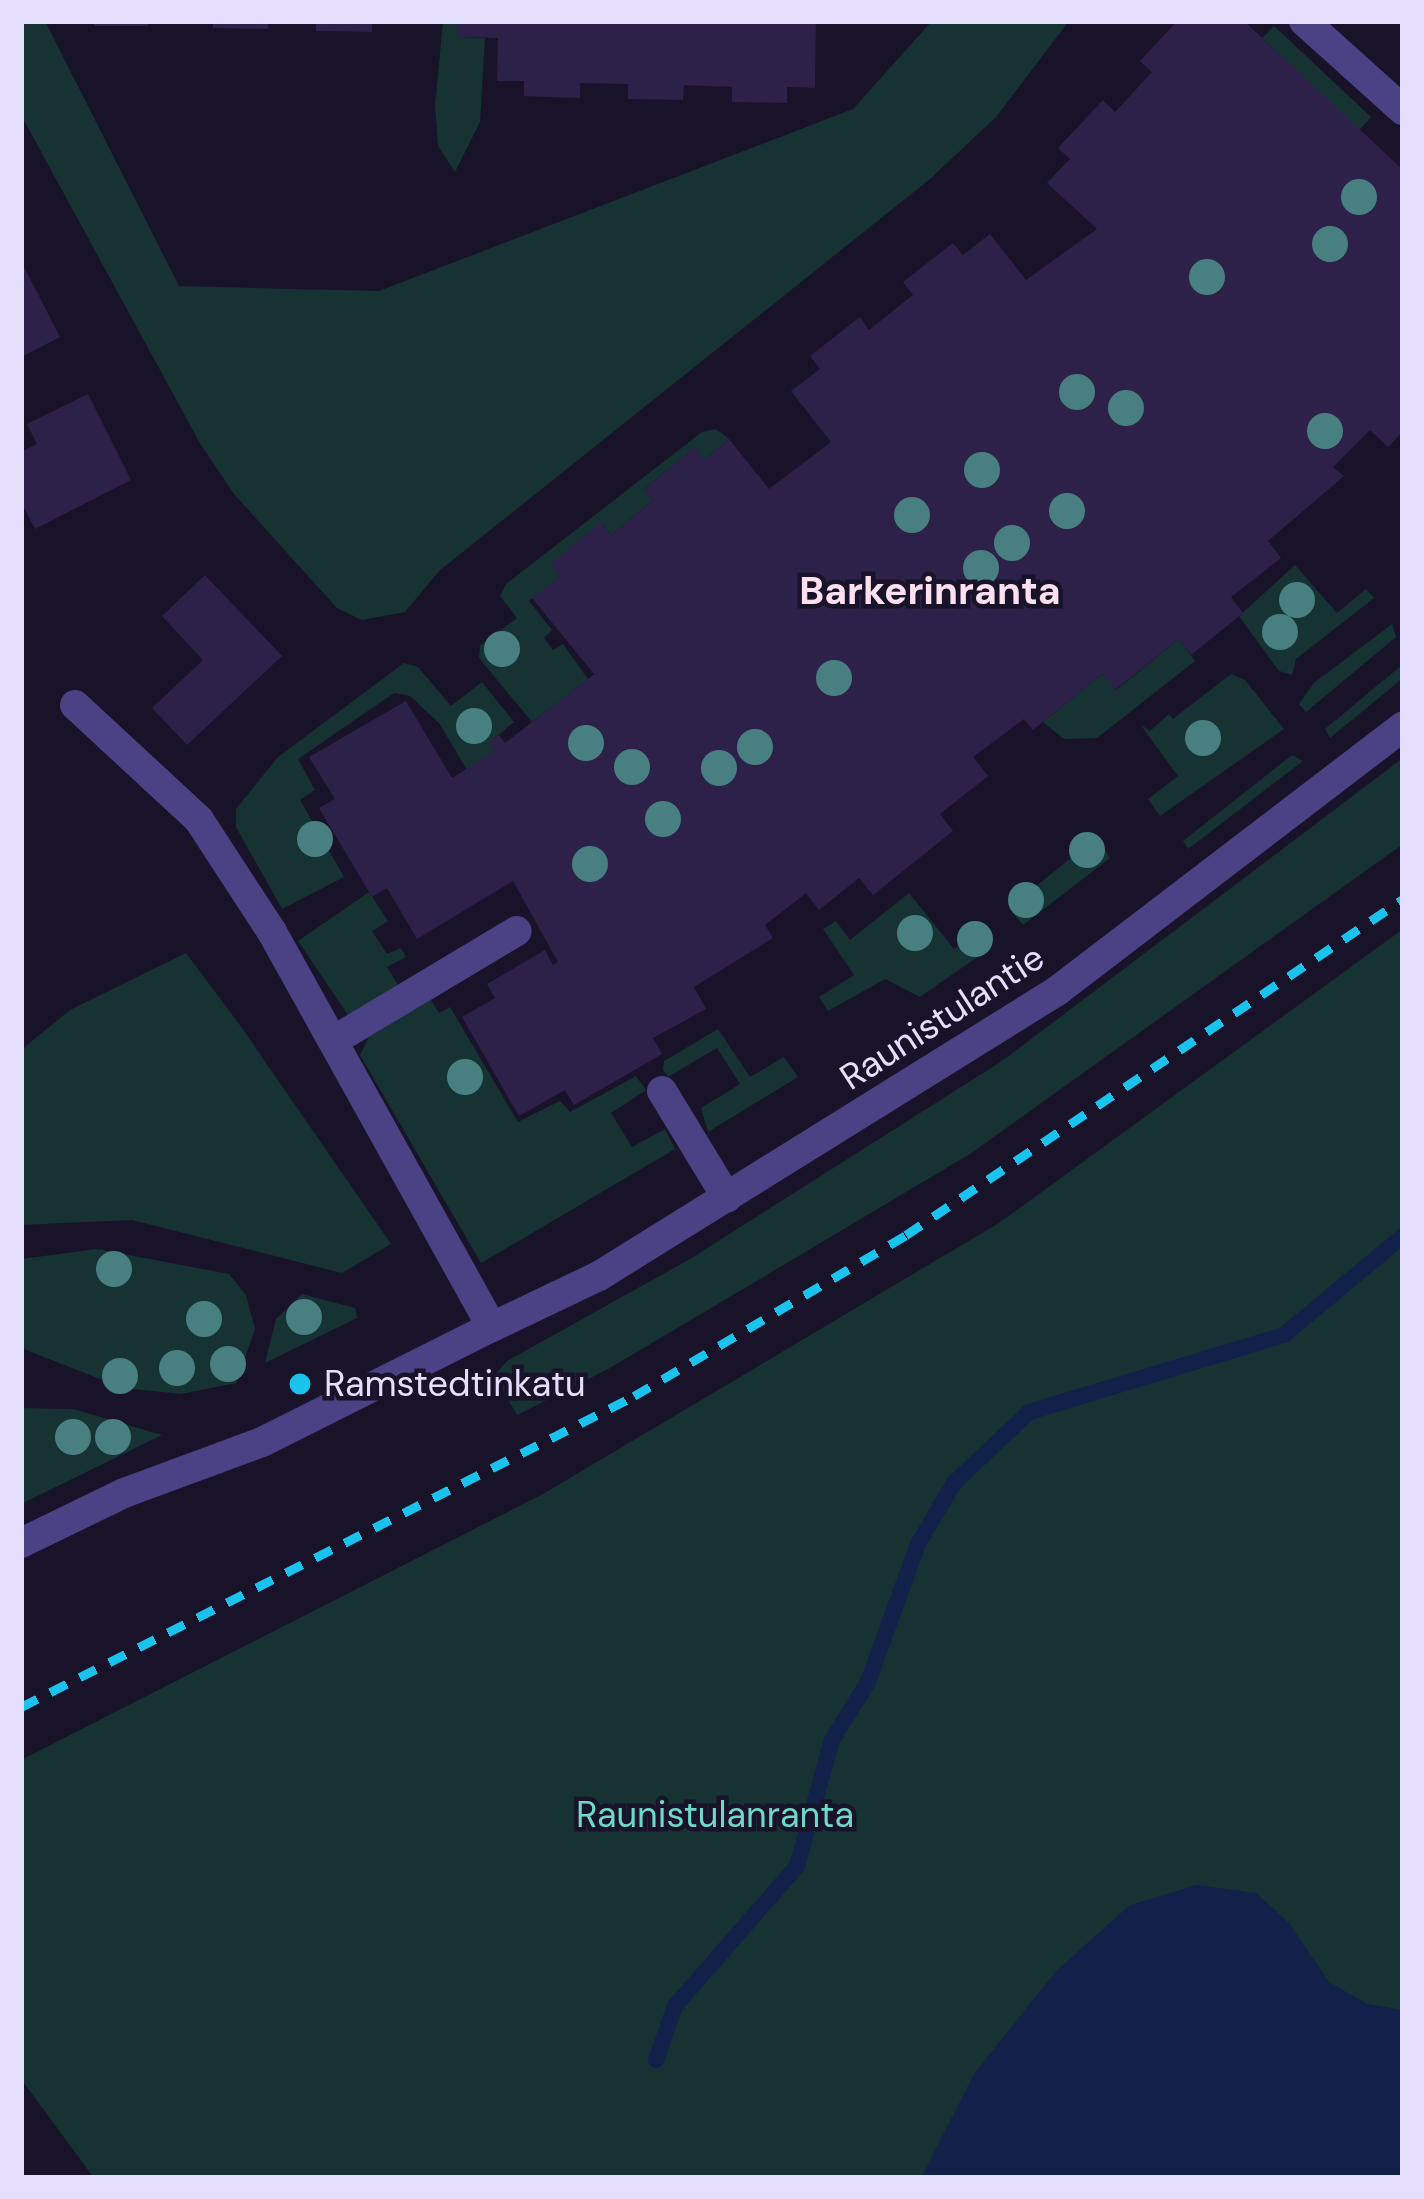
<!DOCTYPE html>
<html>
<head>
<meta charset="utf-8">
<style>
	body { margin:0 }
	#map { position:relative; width:1424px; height:2199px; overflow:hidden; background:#19132a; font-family:"DM Sans",sans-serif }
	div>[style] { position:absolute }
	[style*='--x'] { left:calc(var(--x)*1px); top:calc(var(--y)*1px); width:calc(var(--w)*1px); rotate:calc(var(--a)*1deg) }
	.green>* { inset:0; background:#163233 }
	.water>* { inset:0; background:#11214a }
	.stream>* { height:16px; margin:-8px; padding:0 8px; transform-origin:8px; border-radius:8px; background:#11214a }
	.building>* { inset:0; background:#2d2049 }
	.service>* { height:30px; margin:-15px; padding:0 15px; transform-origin:15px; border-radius:15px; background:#4b4285 }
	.minor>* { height:30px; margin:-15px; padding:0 15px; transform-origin:15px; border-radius:15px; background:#4b4285 }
	.rail>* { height:9px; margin-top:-4.5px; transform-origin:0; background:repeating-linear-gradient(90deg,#19c3ee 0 18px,transparent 0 33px) }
	.trees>* { width:36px; height:36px; margin:-18px; border-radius:50%; background:#488081 }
	.dots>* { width:33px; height:33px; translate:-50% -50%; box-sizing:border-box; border:6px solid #19132a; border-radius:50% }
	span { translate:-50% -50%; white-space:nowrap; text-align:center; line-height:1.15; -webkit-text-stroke:9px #19132a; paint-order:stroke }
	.street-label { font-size:36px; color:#e5defd }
	.poi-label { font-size:36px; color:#e5defd }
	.left { translate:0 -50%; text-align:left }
	.park-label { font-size:36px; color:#6ed9c9 }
	.neighbourhood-label { font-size:39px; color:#fde0ef; font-weight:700 }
	.frame { position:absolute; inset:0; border:24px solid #e5defd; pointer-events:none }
</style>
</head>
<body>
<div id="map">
	<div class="green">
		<div style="clip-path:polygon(21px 21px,45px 21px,179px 286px,379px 291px,853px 109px,932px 21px,1069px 21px,996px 117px,930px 179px,439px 571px,405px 612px,362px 620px,337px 608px,234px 494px,201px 445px,21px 115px)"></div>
		<div style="clip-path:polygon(443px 21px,458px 21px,458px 37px,485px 38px,480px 122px,455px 172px,438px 146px,435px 106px)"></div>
		<div style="clip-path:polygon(1274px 26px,1371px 117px,1213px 292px,1336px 108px,1262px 38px)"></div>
		<div style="clip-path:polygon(716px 429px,729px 439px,704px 460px,694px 448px,644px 489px,653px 500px,611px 535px,602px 523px,551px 564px,560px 576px,529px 601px,552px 630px,544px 638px,553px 650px,563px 644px,588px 679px,532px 722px,479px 658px,480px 646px,517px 618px,500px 596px,506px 584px,702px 432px)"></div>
		<div style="clip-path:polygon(1295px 565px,1337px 613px,1366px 589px,1374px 598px,1296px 659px,1292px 675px,1279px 671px,1239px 616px)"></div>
		<div style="clip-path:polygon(1392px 624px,1396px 637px,1306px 712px,1299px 704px,1314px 683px)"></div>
		<div style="clip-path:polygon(1179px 639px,1195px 661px,1097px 738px,1064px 739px,1043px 722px,1102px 674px,1116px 690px)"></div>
		<div style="clip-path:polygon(404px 663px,418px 667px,451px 706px,482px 682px,514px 722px,490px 742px,495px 751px,467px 770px,439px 723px,410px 696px,394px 693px,298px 759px,315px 790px,300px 800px,344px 877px,282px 909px,236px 827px,236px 809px,278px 757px)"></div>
		<div style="clip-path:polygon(1403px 664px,1403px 678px,1330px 738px,1325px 729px)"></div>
		<div style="clip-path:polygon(1231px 674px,1245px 680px,1284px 729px,1160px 816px,1148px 799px,1178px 776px,1140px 724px,1150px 731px,1169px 714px,1173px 719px)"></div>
		<div style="clip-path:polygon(1292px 755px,1303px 761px,1188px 849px,1183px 841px)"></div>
		<div style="clip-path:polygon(1403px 758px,1403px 844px,970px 1154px,610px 1368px,517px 1415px,494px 1376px,507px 1361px,690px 1259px,1002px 1061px)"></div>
		<div style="clip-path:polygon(1097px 837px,1110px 858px,1023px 925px,1009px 908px)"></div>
		<div style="clip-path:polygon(369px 892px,388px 921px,372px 931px,387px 954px,401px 948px,406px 957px,387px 967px,399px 987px,348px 1015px,298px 941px)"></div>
		<div style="clip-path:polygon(909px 893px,954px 949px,983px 930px,986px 951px,920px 997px,885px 979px,828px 1011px,819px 997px,854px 975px,823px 929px,836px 921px,850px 940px)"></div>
		<div style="clip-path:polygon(1403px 929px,1403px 2129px,1158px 2178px,94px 2178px,21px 2079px,21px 1760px,543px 1494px,999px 1223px)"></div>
		<div style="clip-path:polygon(186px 953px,242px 1028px,391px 1244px,342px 1273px,132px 1220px,21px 1225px,21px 1050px,70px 1010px)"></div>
		<div style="clip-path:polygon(1000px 974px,1006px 982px,918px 1041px,915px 1032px)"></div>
		<div style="clip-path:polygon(431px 1000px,439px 1013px,450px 1007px,518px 1122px,560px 1101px,570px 1112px,636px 1076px,646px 1090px,611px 1113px,632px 1147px,665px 1129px,675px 1149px,481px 1263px,360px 1055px,369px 1037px)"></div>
		<div style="clip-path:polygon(718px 1029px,750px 1077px,784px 1057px,798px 1077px,708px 1132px,701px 1108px,740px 1084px,717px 1048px,668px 1077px,663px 1070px,664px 1061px)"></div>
		<div style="clip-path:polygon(97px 1249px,229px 1274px,246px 1295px,255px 1329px,236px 1383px,181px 1394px,123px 1388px,21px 1348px,21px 1259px)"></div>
		<div style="clip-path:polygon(302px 1294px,355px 1308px,357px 1318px,265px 1363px,276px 1319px)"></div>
		<div style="clip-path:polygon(21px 1408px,73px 1409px,162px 1435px,21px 1504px)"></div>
	</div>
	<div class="water">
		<div style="clip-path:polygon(1197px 1885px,1256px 1893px,1289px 1923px,1329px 1982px,1367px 2004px,1403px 2010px,1403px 2178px,921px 2178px,974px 2074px,1056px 1971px,1130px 1905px)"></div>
	</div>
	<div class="stream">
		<div style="--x:656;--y:2060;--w:57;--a:-70.6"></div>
		<div style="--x:675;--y:2006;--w:186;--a:-48.9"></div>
		<div style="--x:797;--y:1866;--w:131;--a:-74.5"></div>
		<div style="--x:832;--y:1740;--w:68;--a:-58.2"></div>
		<div style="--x:868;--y:1682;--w:147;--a:-70.1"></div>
		<div style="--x:918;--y:1544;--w:71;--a:-59.5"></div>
		<div style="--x:954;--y:1483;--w:103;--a:-43.4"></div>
		<div style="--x:1029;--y:1412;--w:266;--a:-16.8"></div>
		<div style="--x:1284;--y:1335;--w:155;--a:-39.8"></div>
	</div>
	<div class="building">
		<div style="clip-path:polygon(94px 21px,149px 21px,148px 26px,94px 26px)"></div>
		<div style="clip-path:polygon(213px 21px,268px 21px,268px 29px,213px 28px)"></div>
		<div style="clip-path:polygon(316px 21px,372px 21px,372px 32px,316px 31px)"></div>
		<div style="clip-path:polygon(458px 21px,816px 21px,815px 88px,787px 87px,787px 103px,732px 102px,732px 87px,684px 85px,683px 100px,628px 99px,628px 84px,580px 83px,580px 98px,524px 96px,524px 81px,497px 81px,498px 38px,457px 37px)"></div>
		<div style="clip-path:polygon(1177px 21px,1244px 21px,1403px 170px,1403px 431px,1388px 447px,1370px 430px,1333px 467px,1344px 476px,1268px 541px,1281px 558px,1231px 597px,1243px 613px,1191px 655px,1179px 639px,1115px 690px,1102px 674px,1033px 730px,1024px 719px,973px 757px,988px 776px,940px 814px,953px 831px,873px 895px,859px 878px,819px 910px,806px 893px,765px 925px,773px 938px,694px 987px,706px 1009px,653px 1038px,662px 1054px,574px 1105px,565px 1090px,519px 1116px,462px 1017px,495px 998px,487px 984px,545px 950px,553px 965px,558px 962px,513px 881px,417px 939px,387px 888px,372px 897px,319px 808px,335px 799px,309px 757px,406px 701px,452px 778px,495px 751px,489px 742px,499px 735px,505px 743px,594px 674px,532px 598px,560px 576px,550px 564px,601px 522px,611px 535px,653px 500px,644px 489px,695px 447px,704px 460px,729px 439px,769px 489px,831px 442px,791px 391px,820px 369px,810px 356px,860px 317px,869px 330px,913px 295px,903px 282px,953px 243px,963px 255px,990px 234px,1026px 280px,1097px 229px,1047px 183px,1070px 159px,1058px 148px,1103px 100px,1115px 112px,1152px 72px,1140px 61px)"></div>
		<div style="clip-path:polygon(21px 261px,60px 337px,21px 357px)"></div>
		<div style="clip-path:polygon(88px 394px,131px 480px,35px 529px,21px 502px,21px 452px,37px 444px,27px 424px)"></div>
		<div style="clip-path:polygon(205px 575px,282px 656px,187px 745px,152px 708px,203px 660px,162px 616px)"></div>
	</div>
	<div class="service">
		<div style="--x:1304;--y:21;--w:133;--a:42"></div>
		<div style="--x:333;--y:1041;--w:214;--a:-30.9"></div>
		<div style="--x:662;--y:1091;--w:125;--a:58.7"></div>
		<div style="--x:21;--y:1543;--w:114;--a:-25.9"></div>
		<div style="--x:124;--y:1493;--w:147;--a:-20.3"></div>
		<div style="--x:262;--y:1442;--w:257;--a:-26.6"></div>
	</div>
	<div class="minor">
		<div style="--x:75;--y:705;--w:169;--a:42.8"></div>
		<div style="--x:199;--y:820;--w:134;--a:56.9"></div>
		<div style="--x:272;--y:932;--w:452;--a:60.9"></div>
		<div style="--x:492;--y:1327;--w:119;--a:-25.5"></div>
		<div style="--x:599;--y:1276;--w:539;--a:-31.89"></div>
		<div style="--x:1057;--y:991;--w:436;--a:-37.4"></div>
	</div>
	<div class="rail">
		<div style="--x:21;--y:1707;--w:687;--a:-26.9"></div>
		<div style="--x:634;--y:1396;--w:316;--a:-30.6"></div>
		<div style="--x:906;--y:1235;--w:600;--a:-34.06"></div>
	</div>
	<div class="trees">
		<div style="left:1359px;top:197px"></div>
		<div style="left:1330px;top:244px"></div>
		<div style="left:1207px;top:277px"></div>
		<div style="left:1077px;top:392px"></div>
		<div style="left:1126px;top:408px"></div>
		<div style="left:1325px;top:431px"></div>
		<div style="left:982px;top:470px"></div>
		<div style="left:1067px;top:511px"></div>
		<div style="left:912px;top:515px"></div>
		<div style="left:1012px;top:543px"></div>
		<div style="left:981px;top:568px"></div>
		<div style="left:1297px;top:600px"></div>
		<div style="left:1280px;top:632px"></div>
		<div style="left:502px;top:649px"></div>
		<div style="left:834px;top:678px"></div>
		<div style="left:474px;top:726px"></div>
		<div style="left:1203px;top:738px"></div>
		<div style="left:586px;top:743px"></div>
		<div style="left:755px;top:747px"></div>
		<div style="left:632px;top:767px"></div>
		<div style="left:719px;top:768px"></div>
		<div style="left:663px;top:819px"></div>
		<div style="left:315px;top:839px"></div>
		<div style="left:1087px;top:850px"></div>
		<div style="left:590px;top:864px"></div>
		<div style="left:1026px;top:900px"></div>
		<div style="left:915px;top:933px"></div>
		<div style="left:975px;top:939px"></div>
		<div style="left:465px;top:1077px"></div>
		<div style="left:114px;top:1269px"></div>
		<div style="left:304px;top:1317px"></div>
		<div style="left:204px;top:1319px"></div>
		<div style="left:228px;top:1364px"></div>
		<div style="left:177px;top:1368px"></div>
		<div style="left:120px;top:1376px"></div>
		<div style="left:73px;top:1437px"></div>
		<div style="left:113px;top:1437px"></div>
	</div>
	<div class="dots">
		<div style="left:300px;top:1384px;background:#19c3ee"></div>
	</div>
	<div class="street-label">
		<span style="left:942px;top:1017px;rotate:-33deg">Raunistulantie</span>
	</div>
	<div class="poi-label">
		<span class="left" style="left:324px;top:1384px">Ramstedtinkatu</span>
	</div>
	<div class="park-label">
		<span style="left:715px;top:1815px">Raunistulanranta</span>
	</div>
	<div class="neighbourhood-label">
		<span style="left:930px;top:591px">Barkerinranta</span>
	</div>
	<div class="frame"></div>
</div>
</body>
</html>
